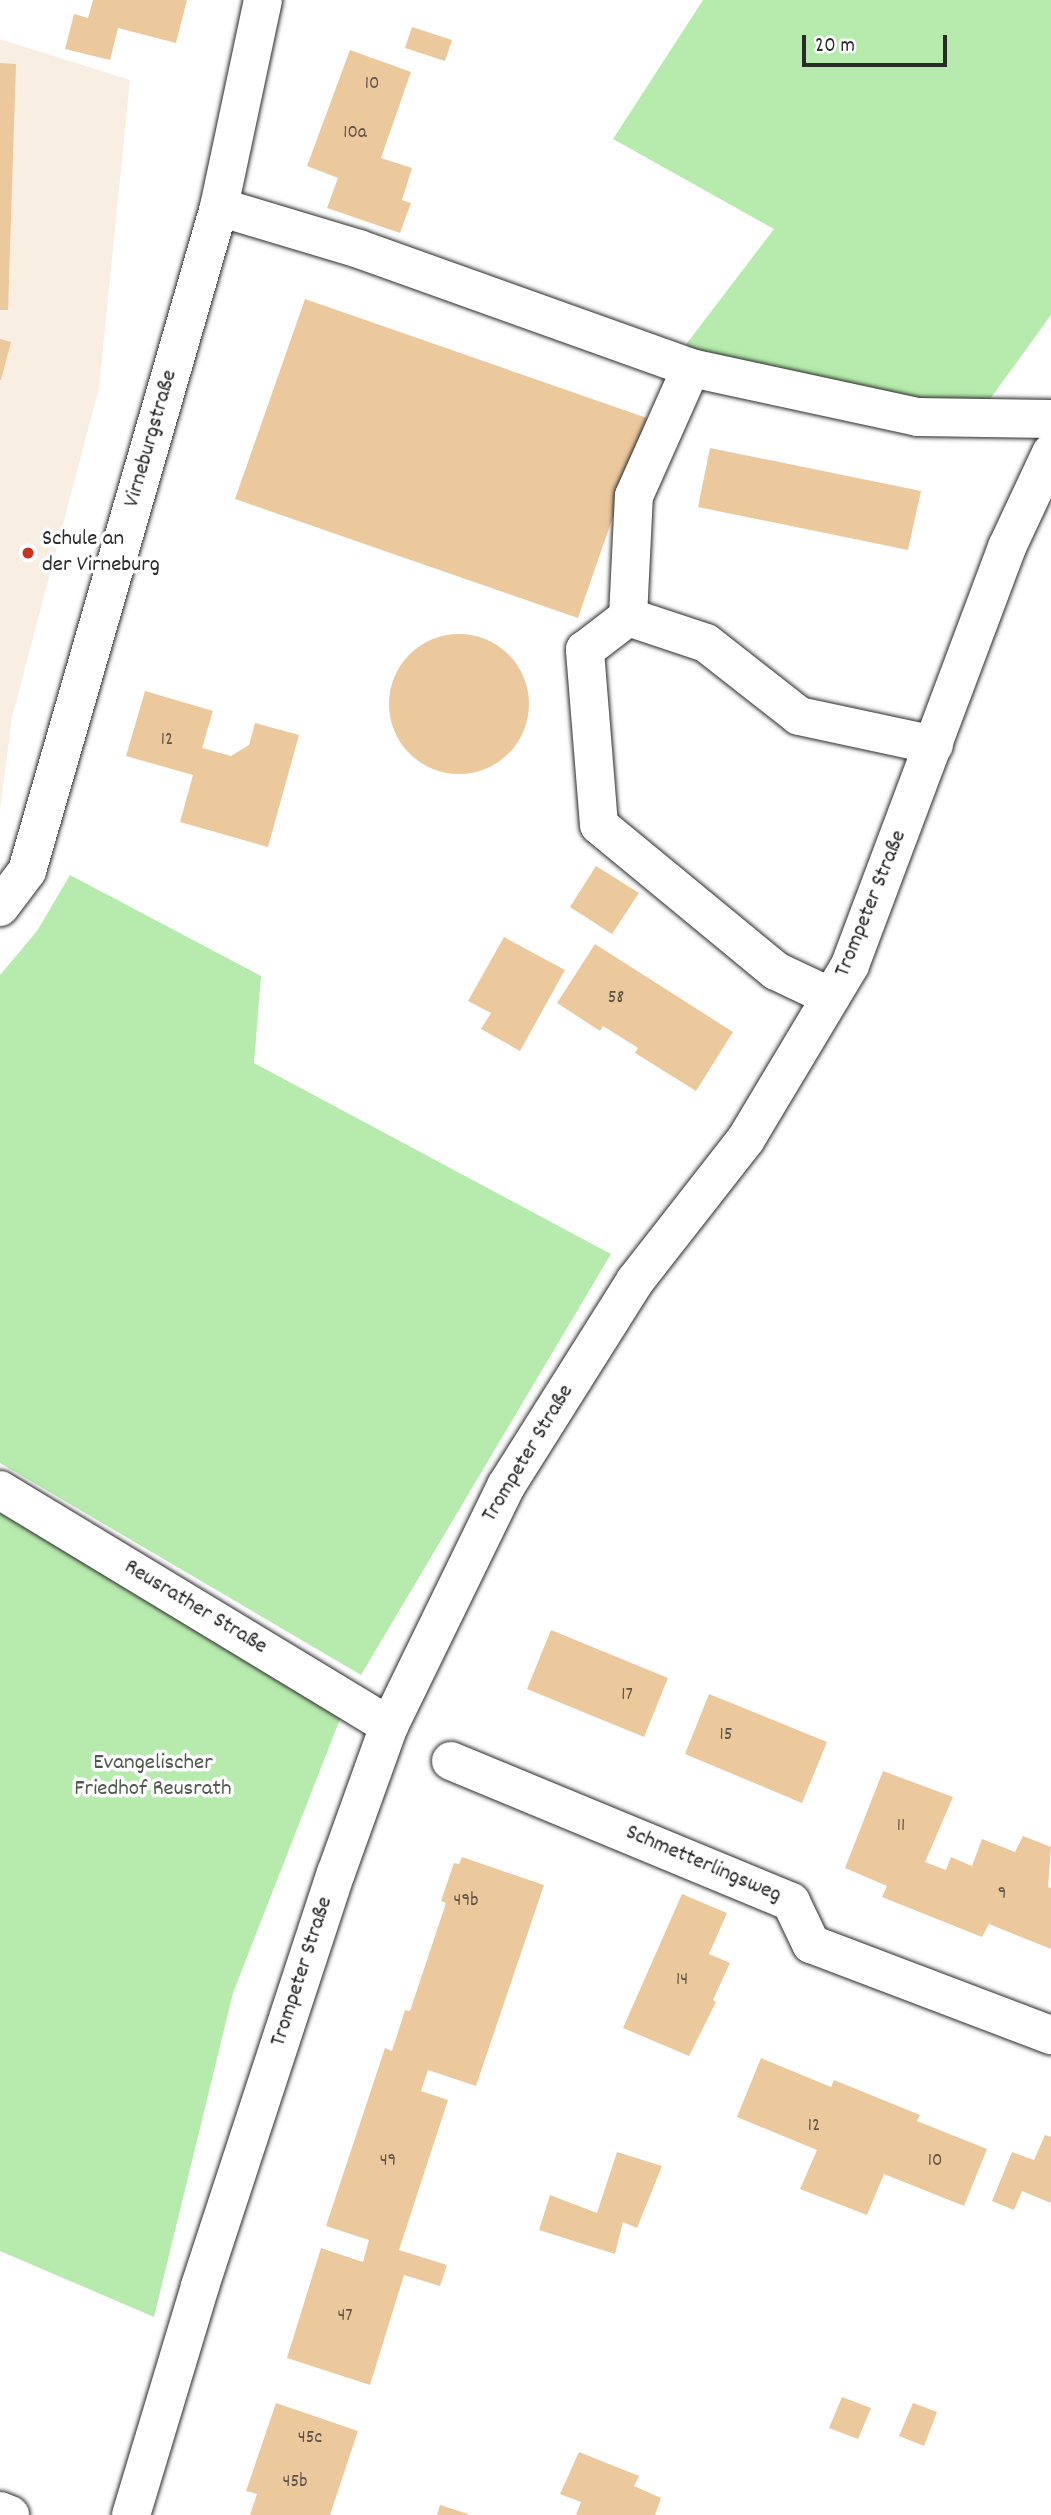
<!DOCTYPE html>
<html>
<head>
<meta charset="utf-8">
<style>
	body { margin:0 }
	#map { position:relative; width:1051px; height:2515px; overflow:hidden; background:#fff; font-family:Dekko,sans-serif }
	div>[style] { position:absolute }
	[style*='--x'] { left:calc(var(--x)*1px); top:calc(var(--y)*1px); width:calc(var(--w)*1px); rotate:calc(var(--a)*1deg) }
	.built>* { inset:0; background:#f9eee2 }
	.green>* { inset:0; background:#b7ebad }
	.building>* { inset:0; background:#ecc89d }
	.round { border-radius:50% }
	.roads { filter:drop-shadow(0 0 2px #2b2b2b) drop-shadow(0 0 2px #2b2b2b) }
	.minor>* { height:38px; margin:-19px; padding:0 19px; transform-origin:19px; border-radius:19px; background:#fff }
	.major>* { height:38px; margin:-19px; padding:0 19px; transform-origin:19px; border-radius:19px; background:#fff }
	.dots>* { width:19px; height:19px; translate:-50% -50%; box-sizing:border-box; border:4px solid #fff; border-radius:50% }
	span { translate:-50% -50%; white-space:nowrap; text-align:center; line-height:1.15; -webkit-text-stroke:7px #fff; paint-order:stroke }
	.number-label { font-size:19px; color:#5b5248 }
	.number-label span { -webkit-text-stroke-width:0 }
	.street-label { font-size:23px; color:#2b2b2b }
	.poi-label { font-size:23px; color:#2b2b2b }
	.left { translate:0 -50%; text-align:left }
	.park-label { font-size:23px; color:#4e5b4c }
	.scale { position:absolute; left:802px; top:35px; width:145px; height:32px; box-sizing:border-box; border:4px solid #2b2b2b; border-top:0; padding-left:9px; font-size:21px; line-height:24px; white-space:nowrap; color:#2b2b2b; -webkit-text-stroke:5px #fff; paint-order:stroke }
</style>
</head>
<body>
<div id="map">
	<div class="built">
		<div style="clip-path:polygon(0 39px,130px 80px,99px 388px,12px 718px,0 810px)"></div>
	</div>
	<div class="green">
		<div style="clip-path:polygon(703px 0,1051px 0,1051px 315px,974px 421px,684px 347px,774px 229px,613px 139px)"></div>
		<div style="clip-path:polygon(70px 875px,261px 976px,254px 1063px,611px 1254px,361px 1675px,0 1463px,0 975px,37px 931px)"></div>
		<div style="clip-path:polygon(0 1513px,344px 1709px,233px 1993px,154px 2317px,0 2251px)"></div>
	</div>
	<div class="building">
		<div style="clip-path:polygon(93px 0,187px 0,176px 43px,118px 28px,110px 60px,65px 49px,74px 14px,88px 18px)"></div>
		<div style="clip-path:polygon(412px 27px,452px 40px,445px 61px,405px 48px)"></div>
		<div style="clip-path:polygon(350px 50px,411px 72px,381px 158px,412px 168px,402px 200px,411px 203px,400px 233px,327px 208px,338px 178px,307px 166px)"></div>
		<div style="clip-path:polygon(0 63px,16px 64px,8px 310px,0 310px)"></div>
		<div style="clip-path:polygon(305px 299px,647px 418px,578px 618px,235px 499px)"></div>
		<div style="clip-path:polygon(0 339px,11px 342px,1px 380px,0 380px)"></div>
		<div style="clip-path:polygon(710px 448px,921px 491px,908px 550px,698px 507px)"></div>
		<div class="round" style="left:389px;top:634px;width:140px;height:140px"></div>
		<div style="clip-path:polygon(145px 691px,213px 711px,202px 748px,231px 756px,249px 745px,255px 723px,299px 735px,268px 847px,180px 822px,193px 775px,126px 756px)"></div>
		<div style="clip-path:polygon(596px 866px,639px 893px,612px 934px,570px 907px)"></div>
		<div style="clip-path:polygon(504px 937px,565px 970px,520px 1051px,481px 1029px,491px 1013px,468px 1001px)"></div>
		<div style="clip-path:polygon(595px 944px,733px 1032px,696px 1091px,635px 1053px,638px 1048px,603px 1026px,600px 1031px,557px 1003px)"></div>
		<div style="clip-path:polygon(551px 1630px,668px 1678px,644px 1737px,527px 1689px)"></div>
		<div style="clip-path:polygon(709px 1694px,827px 1742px,802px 1803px,685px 1754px)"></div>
		<div style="clip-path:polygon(883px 1771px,953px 1797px,925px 1862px,946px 1870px,951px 1857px,972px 1866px,982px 1839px,1015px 1852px,1023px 1836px,1051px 1847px,1048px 1887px,1051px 1888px,1051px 1949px,989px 1924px,982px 1937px,882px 1897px,887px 1886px,845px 1868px)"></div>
		<div style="clip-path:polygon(462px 1857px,544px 1885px,476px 2086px,428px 2070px,421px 2091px,448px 2100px,399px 2250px,447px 2265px,440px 2286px,404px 2275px,370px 2385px,287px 2358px,321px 2248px,363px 2262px,369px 2240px,326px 2226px,385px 2048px,392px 2051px,405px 2010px,410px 2011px,446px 1903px,441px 1901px,454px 1863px,459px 1864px)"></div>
		<div style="clip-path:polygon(682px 1894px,727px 1913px,709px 1954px,730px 1963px,713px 2000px,716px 2002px,689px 2056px,623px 2028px)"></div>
		<div style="clip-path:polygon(761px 2058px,831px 2087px,834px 2080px,920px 2115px,917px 2121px,987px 2149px,964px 2206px,884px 2174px,867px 2215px,800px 2189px,817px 2150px,737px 2117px)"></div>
		<div style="clip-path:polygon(1045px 2135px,1051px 2137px,1051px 2203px,1022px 2191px,1014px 2210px,992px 2201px,1012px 2152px,1034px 2160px)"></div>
		<div style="clip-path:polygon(617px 2152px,662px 2166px,637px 2228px,623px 2222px,615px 2254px,539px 2230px,550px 2195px,597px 2213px)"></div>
		<div style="clip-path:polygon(842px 2397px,871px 2408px,858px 2439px,829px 2428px)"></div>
		<div style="clip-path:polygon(276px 2403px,358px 2431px,330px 2515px,250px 2515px,257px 2494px,246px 2491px)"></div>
		<div style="clip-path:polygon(913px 2403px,937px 2412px,924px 2446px,899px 2436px)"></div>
		<div style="clip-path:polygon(579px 2452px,639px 2476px,634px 2486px,661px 2498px,655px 2515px,576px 2515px,581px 2502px,560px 2494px)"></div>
		<div style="clip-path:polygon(440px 2505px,468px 2514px,468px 2515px,437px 2515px)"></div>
	</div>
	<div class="roads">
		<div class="minor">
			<div style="--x:219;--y:207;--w:146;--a:16.7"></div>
			<div style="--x:359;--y:249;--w:353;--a:19.7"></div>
			<div style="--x:691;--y:368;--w:232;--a:12.2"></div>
			<div style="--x:918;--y:417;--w:133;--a:0.9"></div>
			<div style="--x:628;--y:617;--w:121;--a:-87.2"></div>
			<div style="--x:634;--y:496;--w:140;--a:-66"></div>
			<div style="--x:0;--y:907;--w:45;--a:-53.1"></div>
			<div style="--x:27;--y:871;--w:691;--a:-73.87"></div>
			<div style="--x:219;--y:207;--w:212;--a:-78"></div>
			<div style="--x:831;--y:997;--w:61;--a:-154.7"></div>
			<div style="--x:776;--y:971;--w:229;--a:-140.5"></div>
			<div style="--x:599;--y:825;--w:176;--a:-94.6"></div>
			<div style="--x:585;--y:650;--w:54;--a:-37.5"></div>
			<div style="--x:628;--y:617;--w:82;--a:18.4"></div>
			<div style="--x:706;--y:643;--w:118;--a:38.1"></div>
			<div style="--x:799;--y:716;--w:138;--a:12.1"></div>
			<div style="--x:0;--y:1490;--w:455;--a:31.2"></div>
			<div style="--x:451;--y:1761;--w:368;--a:22.5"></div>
			<div style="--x:791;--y:1902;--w:47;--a:64.5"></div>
			<div style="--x:811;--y:1944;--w:257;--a:20.8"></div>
			<div style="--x:0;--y:2511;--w:11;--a:22"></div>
		</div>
		<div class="major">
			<div style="--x:131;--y:2515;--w:239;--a:-73.2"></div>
			<div style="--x:200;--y:2286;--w:435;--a:-71.8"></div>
			<div style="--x:336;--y:1873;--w:156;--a:-70.2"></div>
			<div style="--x:389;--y:1726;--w:267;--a:-64"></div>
			<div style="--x:506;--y:1486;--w:242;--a:-57.8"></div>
			<div style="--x:635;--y:1281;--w:180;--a:-52"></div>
			<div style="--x:746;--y:1139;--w:203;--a:-59.1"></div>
			<div style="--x:850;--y:965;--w:447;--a:-69.4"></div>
			<div style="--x:1007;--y:547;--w:104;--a:-64.9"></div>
		</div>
	</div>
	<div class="dots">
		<div style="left:28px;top:553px;background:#c8321e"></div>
	</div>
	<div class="number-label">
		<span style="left:372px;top:85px">10</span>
		<span style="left:355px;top:134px">10a</span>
		<span style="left:167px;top:741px">12</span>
		<span style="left:616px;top:999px">58</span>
		<span style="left:627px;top:1696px">17</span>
		<span style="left:726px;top:1736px">15</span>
		<span style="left:901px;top:1827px">11</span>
		<span style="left:1002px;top:1895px">9</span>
		<span style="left:466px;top:1902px">49b</span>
		<span style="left:682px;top:1981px">14</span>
		<span style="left:814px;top:2127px">12</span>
		<span style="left:388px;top:2162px">49</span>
		<span style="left:935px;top:2162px">10</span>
		<span style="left:345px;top:2317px">47</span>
		<span style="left:310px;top:2439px">45c</span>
		<span style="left:295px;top:2483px">45b</span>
	</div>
	<div class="street-label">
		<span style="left:152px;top:439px;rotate:-74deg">Virneburgstraße</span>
		<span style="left:872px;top:904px;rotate:-68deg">Trompeter Straße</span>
		<span style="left:529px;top:1454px;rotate:-59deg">Trompeter Straße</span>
		<span style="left:195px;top:1608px;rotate:31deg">Reusrather Straße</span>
		<span style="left:703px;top:1865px;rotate:23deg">Schmetterlingsweg</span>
		<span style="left:303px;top:1972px;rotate:-72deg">Trompeter Straße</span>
	</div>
	<div class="poi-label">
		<span class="left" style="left:42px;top:553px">Schule an<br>der Virneburg</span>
	</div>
	<div class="park-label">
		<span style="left:153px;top:1777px">Evangelischer<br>Friedhof Reusrath</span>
	</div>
	<div class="scale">20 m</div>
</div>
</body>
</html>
